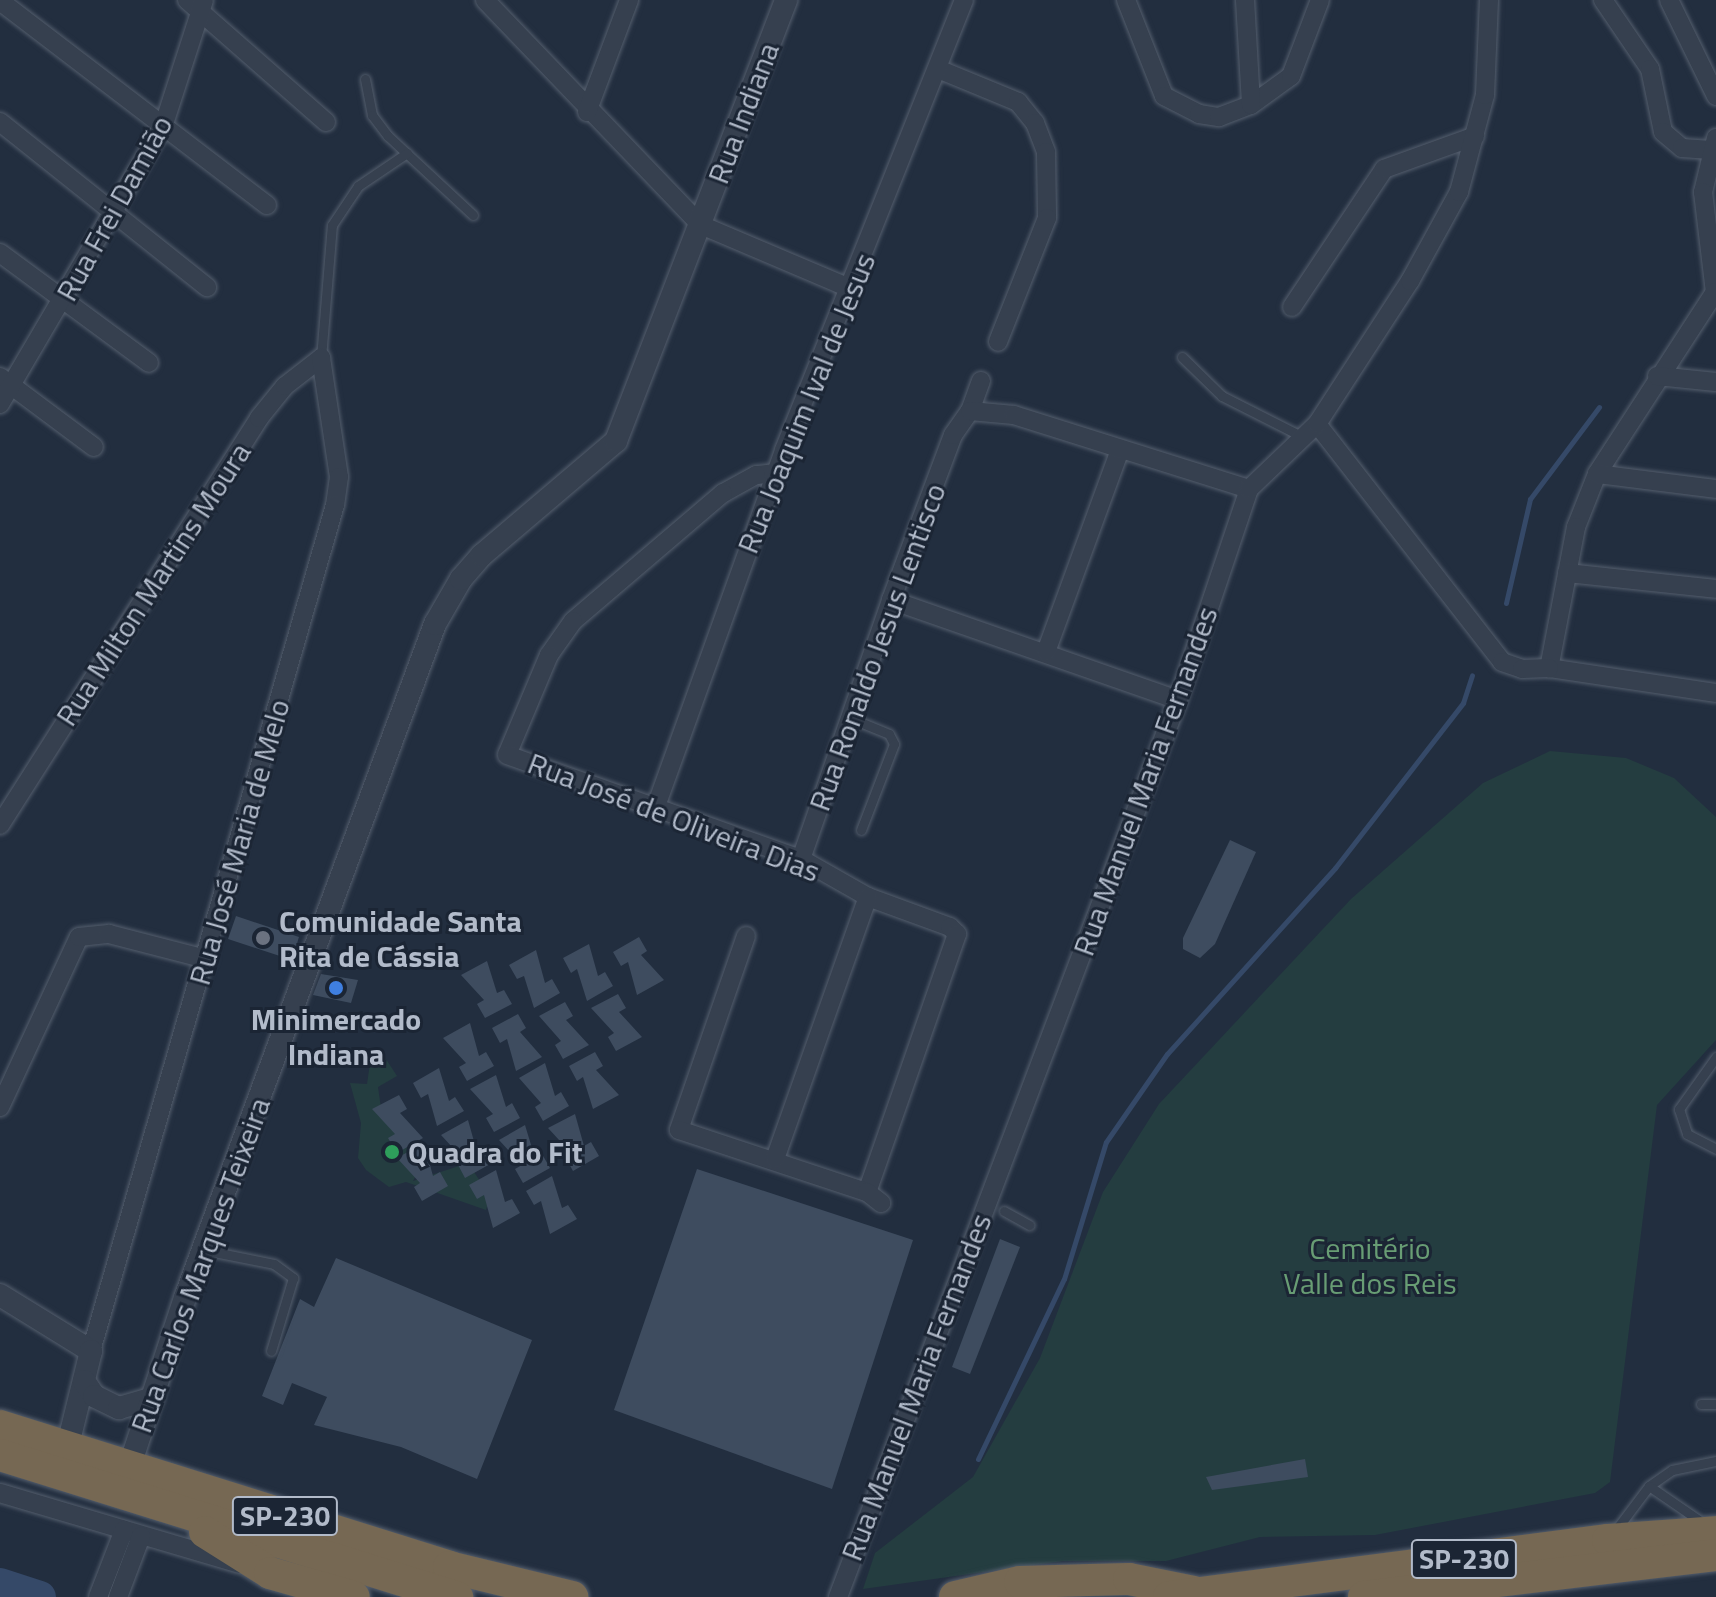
<!DOCTYPE html>
<html>
<head>
<meta charset="utf-8">
<style>
	body { margin:0 }
	#map { position:relative; width:1716px; height:1597px; overflow:hidden; background:#222e3f; font-family:"Titillium Web",sans-serif }
	div>[style] { position:absolute }
	[style*='--x'] { left:calc(var(--x)*1px); top:calc(var(--y)*1px); width:calc(var(--w)*1px); rotate:calc(var(--a)*1deg) }
	.green>* { inset:0; background:#243d40 }
	.stream>* { height:5px; margin:-2.5px; padding:0 2.5px; transform-origin:2.5px; border-radius:2.5px; background:#354968 }
	.river>* { height:32px; margin:-16px; padding:0 16px; transform-origin:16px; border-radius:16px; background:#354968 }
	.building>* { inset:0; background:#3e4c5f }
	.roads { filter:drop-shadow(0 0 2px #545e6d) drop-shadow(0 0 2px #545e6d) }
	.service>* { height:9px; margin:-4.5px; padding:0 4.5px; transform-origin:4.5px; border-radius:4.5px; background:#36404f }
	.minor>* { height:18px; margin:-9px; padding:0 9px; transform-origin:9px; border-radius:9px; background:#36404f }
	.tertiary>* { height:22px; margin:-11px; padding:0 11px; transform-origin:11px; border-radius:11px; background:#36404f }
	.motorway>* { height:32px; margin:-16px; padding:0 16px; transform-origin:16px; border-radius:16px; background:#766853 }
	.dots>* { width:22px; height:22px; translate:-50% -50%; box-sizing:border-box; border:4px solid #1b2534; border-radius:50% }
	span { translate:-50% -50%; white-space:nowrap; text-align:center; line-height:1.15; -webkit-text-stroke:6px #1b2534; paint-order:stroke }
	.shield-label span { padding:2px 6px; background:#1b2534; border:2px solid; border-radius:6px; -webkit-text-stroke-width:0 }
	.shield-label { font-size:28px; color:#b2bbca; font-weight:700 }
	.street-label { font-size:30px; color:#b2bbca }
	.poi-label { font-size:30px; color:#b2bbca; font-weight:700 }
	.left { translate:0 -50%; text-align:left }
	.park-label { font-size:30px; color:#689d74 }
</style>
</head>
<body>
<div id="map">
	<div class="green">
		<div style="clip-path:polygon(1550px 751px,1626px 758px,1674px 778px,1716px 817px,1716px 1040px,1657px 1105px,1610px 1482px,1595px 1493px,1375px 1535px,1260px 1537px,1166px 1561px,1063px 1561px,863px 1589px,875px 1553px,973px 1477px,1040px 1358px,1103px 1192px,1159px 1104px,1351px 899px,1483px 783px)"></div>
		<div style="clip-path:polygon(377px 1058px,386px 1059px,397px 1076px,378px 1087px,381px 1108px,420px 1168px,413px 1181px,468px 1163px,490px 1196px,486px 1210px,406px 1182px,389px 1187px,366px 1170px,358px 1158px,361px 1123px,350px 1083px,367px 1084px,370px 1063px)"></div>
	</div>
	<div class="stream">
		<div style="--x:1506;--y:603;--w:107;--a:-77"></div>
		<div style="--x:1530;--y:499;--w:115;--a:-53.1"></div>
		<div style="--x:978;--y:1459;--w:199;--a:-64.5"></div>
		<div style="--x:1064;--y:1279;--w:143;--a:-73"></div>
		<div style="--x:1106;--y:1142;--w:107;--a:-55.3"></div>
		<div style="--x:1167;--y:1054;--w:251;--a:-47.9"></div>
		<div style="--x:1335;--y:868;--w:209;--a:-52.2"></div>
		<div style="--x:1463;--y:703;--w:29;--a:-72"></div>
	</div>
	<div class="river">
		<div style="--x:0;--y:1584;--w:42;--a:18"></div>
	</div>
	<div class="building">
		<div style="clip-path:polygon(1230px 840px,1256px 852px,1215px 944px,1200px 958px,1183px 949px,1183px 938px)"></div>
		<div style="clip-path:polygon(236px 916px,299px 937px,292px 960px,228px 939px)"></div>
		<div style="clip-path:polygon(639px 937px,647px 951px,641px 955px,664px 980px,637px 995px,628px 962px,621px 966px,613px 952px)"></div>
		<div style="clip-path:polygon(589px 944px,598px 976px,605px 972px,613px 986px,587px 1001px,577px 969px,571px 973px,563px 958px)"></div>
		<div style="clip-path:polygon(536px 950px,545px 983px,552px 979px,560px 993px,534px 1008px,524px 976px,517px 979px,509px 965px)"></div>
		<div style="clip-path:polygon(487px 961px,497px 993px,504px 990px,512px 1004px,485px 1018px,477px 1004px,484px 1000px,461px 975px)"></div>
		<div style="clip-path:polygon(321px 974px,358px 980px,351px 1003px,313px 995px)"></div>
		<div style="clip-path:polygon(618px 994px,626px 1008px,619px 1012px,642px 1037px,616px 1051px,608px 1037px,614px 1033px,591px 1008px)"></div>
		<div style="clip-path:polygon(565px 1002px,573px 1016px,566px 1020px,589px 1045px,563px 1059px,555px 1045px,561px 1041px,539px 1016px)"></div>
		<div style="clip-path:polygon(518px 1014px,526px 1028px,520px 1032px,542px 1057px,516px 1071px,507px 1039px,500px 1043px,492px 1028px)"></div>
		<div style="clip-path:polygon(470px 1023px,479px 1056px,486px 1052px,494px 1066px,467px 1081px,459px 1067px,466px 1063px,443px 1038px)"></div>
		<div style="clip-path:polygon(595px 1052px,603px 1066px,596px 1070px,619px 1095px,593px 1109px,583px 1077px,577px 1081px,569px 1066px)"></div>
		<div style="clip-path:polygon(545px 1063px,555px 1096px,561px 1092px,569px 1106px,543px 1121px,535px 1107px,541px 1103px,519px 1078px)"></div>
		<div style="clip-path:polygon(439px 1068px,449px 1101px,455px 1097px,464px 1111px,437px 1126px,428px 1094px,421px 1098px,413px 1083px)"></div>
		<div style="clip-path:polygon(496px 1075px,506px 1107px,512px 1103px,520px 1118px,494px 1132px,486px 1118px,493px 1114px,470px 1089px)"></div>
		<div style="clip-path:polygon(399px 1095px,407px 1109px,400px 1113px,423px 1138px,397px 1153px,388px 1138px,395px 1134px,372px 1109px)"></div>
		<div style="clip-path:polygon(575px 1114px,584px 1146px,591px 1142px,599px 1156px,573px 1171px,565px 1157px,571px 1153px,548px 1128px)"></div>
		<div style="clip-path:polygon(468px 1120px,477px 1152px,484px 1149px,492px 1163px,465px 1178px,457px 1163px,464px 1160px,441px 1135px)"></div>
		<div style="clip-path:polygon(525px 1125px,535px 1158px,542px 1154px,550px 1168px,523px 1183px,515px 1169px,522px 1165px,499px 1140px)"></div>
		<div style="clip-path:polygon(424px 1143px,433px 1176px,440px 1172px,448px 1186px,422px 1201px,414px 1187px,420px 1183px,397px 1158px)"></div>
		<div style="clip-path:polygon(697px 1169px,913px 1240px,832px 1489px,614px 1410px)"></div>
		<div style="clip-path:polygon(496px 1170px,505px 1202px,512px 1199px,520px 1213px,493px 1228px,484px 1195px,477px 1199px,469px 1185px)"></div>
		<div style="clip-path:polygon(552px 1176px,562px 1208px,568px 1205px,577px 1219px,550px 1234px,541px 1201px,534px 1205px,526px 1191px)"></div>
		<div style="clip-path:polygon(1000px 1239px,1020px 1247px,970px 1374px,952px 1367px)"></div>
		<div style="clip-path:polygon(336px 1258px,532px 1340px,477px 1479px,401px 1447px,314px 1425px,327px 1397px,292px 1383px,283px 1405px,262px 1396px,300px 1299px,314px 1307px)"></div>
		<div style="clip-path:polygon(1305px 1459px,1308px 1477px,1212px 1490px,1206px 1477px)"></div>
	</div>
	<div class="roads">
		<div class="service">
			<div style="--x:365;--y:79;--w:37;--a:79"></div>
			<div style="--x:372;--y:115;--w:26;--a:53"></div>
			<div style="--x:388;--y:136;--w:116;--a:42.9"></div>
			<div style="--x:1182;--y:357;--w:56;--a:44.3"></div>
			<div style="--x:1222;--y:396;--w:93;--a:26.8"></div>
			<div style="--x:321;--y:358;--w:133;--a:-85.3"></div>
			<div style="--x:332;--y:225;--w:47;--a:-56.3"></div>
			<div style="--x:358;--y:186;--w:59;--a:-34"></div>
			<div style="--x:850;--y:718;--w:42;--a:22.3"></div>
			<div style="--x:889;--y:734;--w:11;--a:63"></div>
			<div style="--x:894;--y:744;--w:92;--a:111"></div>
			<div style="--x:1716;--y:1057;--w:64;--a:125.4"></div>
			<div style="--x:1679;--y:1109;--w:26;--a:72"></div>
			<div style="--x:1687;--y:1134;--w:33;--a:27"></div>
			<div style="--x:1004;--y:1211;--w:29;--a:29"></div>
			<div style="--x:204;--y:1250;--w:71;--a:11.3"></div>
			<div style="--x:274;--y:1264;--w:24;--a:36"></div>
			<div style="--x:293;--y:1278;--w:76;--a:106.8"></div>
			<div style="--x:1701;--y:1404;--w:15;--a:0"></div>
			<div style="--x:1649;--y:1486;--w:28;--a:-35"></div>
			<div style="--x:1672;--y:1470;--w:45;--a:-11.6"></div>
			<div style="--x:1615;--y:1531;--w:56;--a:-52.9"></div>
			<div style="--x:1649;--y:1486;--w:65;--a:34.4"></div>
		</div>
		<div class="minor">
			<div style="--x:187;--y:0;--w:185;--a:41.3"></div>
			<div style="--x:485;--y:0;--w:312;--a:46.2"></div>
			<div style="--x:701;--y:225;--w:164;--a:23"></div>
			<div style="--x:1126;--y:0;--w:103;--a:68.4"></div>
			<div style="--x:1164;--y:96;--w:39;--a:27"></div>
			<div style="--x:1199;--y:114;--w:20;--a:9"></div>
			<div style="--x:1219;--y:117;--w:34;--a:-21"></div>
			<div style="--x:1251;--y:105;--w:49;--a:-35.9"></div>
			<div style="--x:1291;--y:76;--w:81;--a:-69.1"></div>
			<div style="--x:1245;--y:0;--w:105;--a:86.7"></div>
			<div style="--x:1603;--y:0;--w:83;--a:55.7"></div>
			<div style="--x:1650;--y:69;--w:64;--a:78.3"></div>
			<div style="--x:1663;--y:132;--w:25;--a:40"></div>
			<div style="--x:1682;--y:148;--w:29;--a:4"></div>
			<div style="--x:1669;--y:0;--w:107;--a:63.9"></div>
			<div style="--x:0;--y:1;--w:336;--a:37.4"></div>
			<div style="--x:938;--y:69;--w:87;--a:22.4"></div>
			<div style="--x:1018;--y:102;--w:27;--a:51"></div>
			<div style="--x:1035;--y:123;--w:31;--a:69"></div>
			<div style="--x:1046;--y:152;--w:66;--a:89.1"></div>
			<div style="--x:1047;--y:218;--w:133;--a:111.6"></div>
			<div style="--x:587;--y:112;--w:120;--a:-69.4"></div>
			<div style="--x:0;--y:122;--w:265;--a:38.6"></div>
			<div style="--x:1716;--y:138;--w:56;--a:103.5"></div>
			<div style="--x:1703;--y:192;--w:101;--a:83.2"></div>
			<div style="--x:1715;--y:292;--w:217;--a:123"></div>
			<div style="--x:1597;--y:474;--w:57;--a:111.6"></div>
			<div style="--x:1576;--y:527;--w:144;--a:100.8"></div>
			<div style="--x:1549;--y:668;--w:169;--a:8.5"></div>
			<div style="--x:0;--y:253;--w:185;--a:36.4"></div>
			<div style="--x:1292;--y:307;--w:166;--a:-56.3"></div>
			<div style="--x:1384;--y:169;--w:97;--a:-19.9"></div>
			<div style="--x:1657;--y:376;--w:59;--a:5.8"></div>
			<div style="--x:0;--y:377;--w:117;--a:36.7"></div>
			<div style="--x:0;--y:404;--w:324;--a:-59.6"></div>
			<div style="--x:164;--y:124;--w:130;--a:-72.1"></div>
			<div style="--x:970;--y:411;--w:32;--a:-70"></div>
			<div style="--x:1317;--y:424;--w:301;--a:52.1"></div>
			<div style="--x:1502;--y:662;--w:21;--a:19"></div>
			<div style="--x:1522;--y:669;--w:27;--a:-2"></div>
			<div style="--x:776;--y:473;--w:20;--a:174"></div>
			<div style="--x:756;--y:475;--w:38;--a:151"></div>
			<div style="--x:723;--y:493;--w:197;--a:139.5"></div>
			<div style="--x:573;--y:621;--w:42;--a:125.2"></div>
			<div style="--x:549;--y:655;--w:108;--a:112.8"></div>
			<div style="--x:507;--y:755;--w:312;--a:19.5"></div>
			<div style="--x:801;--y:859;--w:77;--a:29.6"></div>
			<div style="--x:868;--y:897;--w:87;--a:20.1"></div>
			<div style="--x:950;--y:927;--w:10;--a:45"></div>
			<div style="--x:957;--y:934;--w:273;--a:109.2"></div>
			<div style="--x:1597;--y:474;--w:120;--a:7.2"></div>
			<div style="--x:1567;--y:573;--w:150;--a:6.1"></div>
			<div style="--x:891;--y:600;--w:304;--a:19.2"></div>
			<div style="--x:1046;--y:652;--w:213;--a:-69.9"></div>
			<div style="--x:655;--y:809;--w:381;--a:-70.2"></div>
			<div style="--x:784;--y:450;--w:485;--a:-68.2"></div>
			<div style="--x:0;--y:825;--w:482;--a:-57.5"></div>
			<div style="--x:259;--y:418;--w:41;--a:-50.9"></div>
			<div style="--x:285;--y:386;--w:46;--a:-37.9"></div>
			<div style="--x:321;--y:358;--w:120;--a:81.4"></div>
			<div style="--x:339;--y:477;--w:28;--a:98"></div>
			<div style="--x:335;--y:505;--w:880;--a:106.09"></div>
			<div style="--x:801;--y:859;--w:274;--a:-70.8"></div>
			<div style="--x:891;--y:600;--w:176;--a:-69.4"></div>
			<div style="--x:953;--y:435;--w:29;--a:-55"></div>
			<div style="--x:970;--y:411;--w:44;--a:5.2"></div>
			<div style="--x:1014;--y:415;--w:246;--a:17.5"></div>
			<div style="--x:746;--y:936;--w:205;--a:109.1"></div>
			<div style="--x:679;--y:1130;--w:198;--a:18.3"></div>
			<div style="--x:867;--y:1192;--w:18;--a:38"></div>
			<div style="--x:0;--y:1107;--w:187;--a:-65.1"></div>
			<div style="--x:79;--y:937;--w:30;--a:-6"></div>
			<div style="--x:109;--y:934;--w:100;--a:14.5"></div>
			<div style="--x:775;--y:1159;--w:278;--a:-70.5"></div>
			<div style="--x:0;--y:1493;--w:249;--a:16.5"></div>
			<div style="--x:98;--y:1597;--w:72;--a:-68.8"></div>
			<div style="--x:118;--y:1597;--w:65;--a:-69.3"></div>
			<div style="--x:838;--y:1597;--w:959;--a:-69.24"></div>
			<div style="--x:1178;--y:700;--w:223;--a:-71.4"></div>
			<div style="--x:1249;--y:489;--w:94;--a:-43.7"></div>
			<div style="--x:1317;--y:424;--w:171;--a:-57"></div>
			<div style="--x:1410;--y:281;--w:102;--a:-61.2"></div>
			<div style="--x:1459;--y:192;--w:100;--a:-75"></div>
			<div style="--x:1485;--y:95;--w:95;--a:-87.6"></div>
		</div>
		<div class="tertiary">
			<div style="--x:0;--y:1295;--w:107;--a:31.6"></div>
			<div style="--x:91;--y:1351;--w:101;--a:103.8"></div>
			<div style="--x:84;--y:1381;--w:18;--a:56"></div>
			<div style="--x:94;--y:1396;--w:28;--a:26"></div>
			<div style="--x:119;--y:1408;--w:35;--a:-16"></div>
			<div style="--x:129;--y:1468;--w:182;--a:-71.8"></div>
			<div style="--x:186;--y:1295;--w:716;--a:-69.64"></div>
			<div style="--x:435;--y:624;--w:52;--a:-60"></div>
			<div style="--x:461;--y:579;--w:32;--a:-49"></div>
			<div style="--x:482;--y:555;--w:176;--a:-40.4"></div>
			<div style="--x:616;--y:441;--w:473;--a:-68.9"></div>
		</div>
		<div class="motorway">
			<div style="--x:0;--y:1426;--w:471;--a:17.4"></div>
			<div style="--x:449;--y:1567;--w:127;--a:13.7"></div>
			<div style="--x:0;--y:1455;--w:479;--a:17.3"></div>
			<div style="--x:205;--y:1532;--w:77;--a:32.2"></div>
			<div style="--x:270;--y:1573;--w:87;--a:15.9"></div>
			<div style="--x:955;--y:1597;--w:67;--a:-13"></div>
			<div style="--x:1020;--y:1582;--w:109;--a:-1.6"></div>
			<div style="--x:1129;--y:1579;--w:66;--a:11.3"></div>
			<div style="--x:1169;--y:1597;--w:443;--a:-7.4"></div>
			<div style="--x:1608;--y:1540;--w:108;--a:-4.2"></div>
			<div style="--x:1364;--y:1597;--w:354;--a:-6.8"></div>
		</div>
	</div>
	<div class="dots">
		<div style="left:263px;top:938px;background:#6b7280"></div>
		<div style="left:336px;top:988px;background:#3f7fe0"></div>
		<div style="left:392px;top:1152px;background:#2e9e5b"></div>
	</div>
	<div class="shield-label">
		<span style="left:285px;top:1516px">SP-230</span>
		<span style="left:1464px;top:1559px">SP-230</span>
	</div>
	<div class="street-label">
		<span style="left:743px;top:113px;rotate:-69deg">Rua Indiana</span>
		<span style="left:114px;top:208px;rotate:-61deg">Rua Frei Damião</span>
		<span style="left:806px;top:403px;rotate:-68deg">Rua Joaquim Ival de Jesus</span>
		<span style="left:153px;top:584px;rotate:-57deg">Rua Milton Martins Moura</span>
		<span style="left:877px;top:647px;rotate:-70deg">Rua Ronaldo Jesus Lentisco</span>
		<span style="left:1145px;top:781px;rotate:-70deg">Rua Manuel Maria Fernandes</span>
		<span style="left:674px;top:817px;rotate:21deg">Rua José de Oliveira Dias</span>
		<span style="left:239px;top:842px;rotate:-74deg">Rua José Maria de Melo</span>
		<span style="left:200px;top:1265px;rotate:-70deg">Rua Carlos Marques Teixeira</span>
		<span style="left:916px;top:1387px;rotate:-69deg">Rua Manuel Maria Fernandes</span>
	</div>
	<div class="poi-label">
		<span class="left" style="left:279px;top:938px">Comunidade Santa<br>Rita de Cássia</span>
		<span style="left:336px;top:1036px">Minimercado<br>Indiana</span>
		<span class="left" style="left:408px;top:1152px">Quadra do Fit</span>
	</div>
	<div class="park-label">
		<span style="left:1370px;top:1265px">Cemitério<br>Valle dos Reis</span>
	</div>
</div>
</body>
</html>
